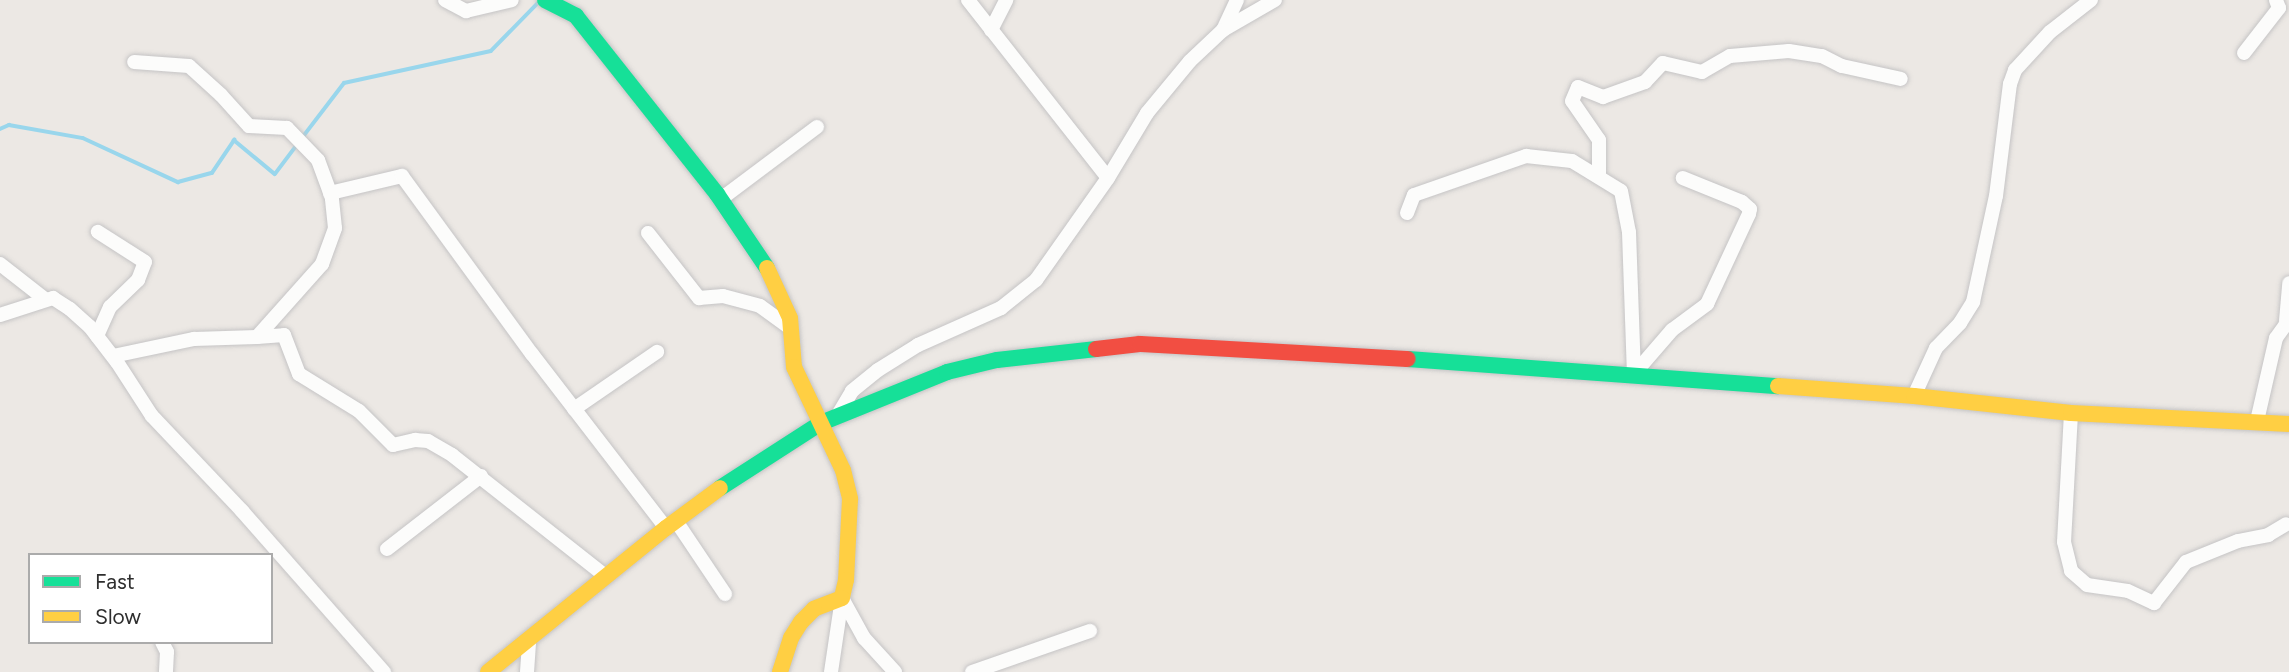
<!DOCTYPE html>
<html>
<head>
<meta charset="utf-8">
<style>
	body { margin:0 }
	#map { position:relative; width:2289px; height:672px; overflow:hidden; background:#ece8e4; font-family:Figtree,sans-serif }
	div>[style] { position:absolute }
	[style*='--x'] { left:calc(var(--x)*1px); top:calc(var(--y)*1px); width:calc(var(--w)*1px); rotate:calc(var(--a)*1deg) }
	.stream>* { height:3.5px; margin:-1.75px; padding:0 1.75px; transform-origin:1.75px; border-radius:1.75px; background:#99d6ec }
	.roads { filter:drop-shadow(0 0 2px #c5c4c5) drop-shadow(0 0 2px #c5c4c5) }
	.street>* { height:14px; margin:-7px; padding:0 7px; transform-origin:7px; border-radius:7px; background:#fcfcfb }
	.fast>* { height:16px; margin:-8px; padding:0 8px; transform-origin:8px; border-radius:8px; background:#16e098 }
	.slow>* { height:16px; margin:-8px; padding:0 8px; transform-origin:8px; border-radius:8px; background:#ffcf43 }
	.jam>* { height:16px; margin:-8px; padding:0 8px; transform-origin:8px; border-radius:8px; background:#f24e42 }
	span { translate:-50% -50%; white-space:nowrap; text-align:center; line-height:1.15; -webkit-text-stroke:7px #fff; paint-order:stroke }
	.legend { position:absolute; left:28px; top:553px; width:245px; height:91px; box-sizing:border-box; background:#fff; border:2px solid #ababab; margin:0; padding:9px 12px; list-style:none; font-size:21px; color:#2e2e2e }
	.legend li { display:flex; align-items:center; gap:14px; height:35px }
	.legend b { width:35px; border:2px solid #ababab }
</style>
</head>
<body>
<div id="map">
	<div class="stream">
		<div style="--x:0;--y:129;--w:10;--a:-24"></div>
		<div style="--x:9;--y:125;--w:75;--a:10"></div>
		<div style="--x:83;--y:138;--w:105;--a:24.9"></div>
		<div style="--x:178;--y:182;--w:35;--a:-15"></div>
		<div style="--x:212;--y:173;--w:40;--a:-56"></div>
		<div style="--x:234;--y:140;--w:53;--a:39.7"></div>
		<div style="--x:275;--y:174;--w:38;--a:-53"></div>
		<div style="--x:302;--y:138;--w:69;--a:-52.6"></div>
		<div style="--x:344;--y:83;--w:150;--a:-12.3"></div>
		<div style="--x:491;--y:51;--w:67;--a:-45.6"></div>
	</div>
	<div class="roads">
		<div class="street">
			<div style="--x:445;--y:0;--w:24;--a:28"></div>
			<div style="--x:466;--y:11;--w:47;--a:-13.4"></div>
			<div style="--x:968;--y:0;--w:226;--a:51.8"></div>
			<div style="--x:991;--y:30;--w:34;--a:-63"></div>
			<div style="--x:1223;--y:30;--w:33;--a:-65"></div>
			<div style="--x:2244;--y:53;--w:57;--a:-52.1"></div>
			<div style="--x:2279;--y:8;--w:9;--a:-111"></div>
			<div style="--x:1599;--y:177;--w:37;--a:-90"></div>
			<div style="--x:1599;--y:140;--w:47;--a:-124.7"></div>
			<div style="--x:1572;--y:101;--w:15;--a:-67"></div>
			<div style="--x:1578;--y:87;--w:27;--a:22"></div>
			<div style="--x:1603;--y:97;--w:45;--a:-19.7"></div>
			<div style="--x:1645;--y:82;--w:26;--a:-47"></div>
			<div style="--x:1663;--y:63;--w:40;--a:13"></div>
			<div style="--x:1702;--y:72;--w:32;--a:-30"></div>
			<div style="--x:1730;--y:56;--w:59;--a:-4.8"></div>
			<div style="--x:1789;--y:51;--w:33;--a:9"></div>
			<div style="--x:1822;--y:56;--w:22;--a:27"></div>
			<div style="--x:1842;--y:66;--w:60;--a:12.4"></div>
			<div style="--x:330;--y:193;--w:74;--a:-13.3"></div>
			<div style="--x:402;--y:176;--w:220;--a:53.9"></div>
			<div style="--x:532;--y:354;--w:220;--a:52.4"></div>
			<div style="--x:721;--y:199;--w:120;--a:-36.9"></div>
			<div style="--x:1407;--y:213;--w:19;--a:-69"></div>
			<div style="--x:1414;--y:195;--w:119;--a:-19.2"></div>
			<div style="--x:1526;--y:156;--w:46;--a:6.2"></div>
			<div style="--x:1572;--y:161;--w:57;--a:31.5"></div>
			<div style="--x:1621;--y:191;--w:42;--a:79"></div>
			<div style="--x:1629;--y:232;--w:142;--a:88"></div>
			<div style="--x:648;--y:233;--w:83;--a:51.9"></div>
			<div style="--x:699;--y:298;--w:24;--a:-5"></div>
			<div style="--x:723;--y:296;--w:38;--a:15"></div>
			<div style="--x:760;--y:306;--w:37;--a:36"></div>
			<div style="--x:0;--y:264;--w:58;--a:38"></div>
			<div style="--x:0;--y:315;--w:56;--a:-17.8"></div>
			<div style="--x:53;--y:298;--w:20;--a:33"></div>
			<div style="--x:70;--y:309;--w:27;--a:42"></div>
			<div style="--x:90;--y:327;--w:44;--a:52.4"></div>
			<div style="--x:117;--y:362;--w:64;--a:57.1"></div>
			<div style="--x:152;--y:416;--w:131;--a:46.5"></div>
			<div style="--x:242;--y:511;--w:215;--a:48.6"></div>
			<div style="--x:2286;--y:321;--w:38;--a:-85"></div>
			<div style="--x:97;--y:336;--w:32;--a:-66"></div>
			<div style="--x:110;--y:307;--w:39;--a:-44"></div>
			<div style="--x:138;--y:280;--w:19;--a:-69"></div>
			<div style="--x:145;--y:262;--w:56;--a:-147.4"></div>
			<div style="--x:257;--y:337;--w:27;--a:-4"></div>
			<div style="--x:284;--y:335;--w:42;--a:69"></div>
			<div style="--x:299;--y:374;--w:70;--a:31.7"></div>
			<div style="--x:359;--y:411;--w:48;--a:45"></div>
			<div style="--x:393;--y:445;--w:23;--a:-13"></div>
			<div style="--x:415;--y:440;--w:13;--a:4"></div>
			<div style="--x:428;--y:441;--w:28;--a:30"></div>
			<div style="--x:452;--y:455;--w:195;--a:38.3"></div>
			<div style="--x:113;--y:356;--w:83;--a:-11.9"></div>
			<div style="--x:194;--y:339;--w:63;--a:-1.8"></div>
			<div style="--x:257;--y:337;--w:98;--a:-48.3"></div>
			<div style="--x:322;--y:264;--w:38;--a:-70"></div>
			<div style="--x:335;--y:228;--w:30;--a:-96"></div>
			<div style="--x:332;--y:198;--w:40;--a:-110.2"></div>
			<div style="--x:318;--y:160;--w:45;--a:-134.1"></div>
			<div style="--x:287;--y:128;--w:38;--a:-177"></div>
			<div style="--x:249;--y:126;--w:42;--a:-132.1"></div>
			<div style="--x:221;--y:95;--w:43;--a:-137.8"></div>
			<div style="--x:189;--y:66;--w:55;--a:-175.8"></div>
			<div style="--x:1634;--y:374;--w:58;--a:-49.2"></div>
			<div style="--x:1672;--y:330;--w:44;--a:-36.6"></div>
			<div style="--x:1707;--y:304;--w:99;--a:-65"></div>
			<div style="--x:1749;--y:214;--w:5;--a:-79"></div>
			<div style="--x:1750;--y:209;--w:11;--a:-139"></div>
			<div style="--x:1742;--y:202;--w:64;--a:-157.9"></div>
			<div style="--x:1914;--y:396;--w:53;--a:-65.4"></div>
			<div style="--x:1936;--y:348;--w:35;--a:-46"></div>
			<div style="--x:1960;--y:323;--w:25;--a:-58"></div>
			<div style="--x:1973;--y:302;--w:108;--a:-77.8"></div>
			<div style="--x:1996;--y:196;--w:113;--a:-82.9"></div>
			<div style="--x:2010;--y:84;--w:15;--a:-70"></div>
			<div style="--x:2015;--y:70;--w:52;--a:-47.4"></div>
			<div style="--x:2050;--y:32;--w:52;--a:-38"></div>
			<div style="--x:574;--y:409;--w:101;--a:-34.5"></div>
			<div style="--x:839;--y:413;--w:26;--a:-59"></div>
			<div style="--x:852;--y:391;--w:33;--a:-39"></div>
			<div style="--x:878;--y:370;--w:47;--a:-32"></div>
			<div style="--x:918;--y:345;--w:91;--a:-24"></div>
			<div style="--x:1001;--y:308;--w:45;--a:-38.7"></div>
			<div style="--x:1036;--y:280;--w:125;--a:-54.8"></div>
			<div style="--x:1108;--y:178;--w:76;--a:-59"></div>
			<div style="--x:1147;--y:113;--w:67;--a:-50.4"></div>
			<div style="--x:1190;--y:61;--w:45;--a:-43.2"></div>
			<div style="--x:1223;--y:30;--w:60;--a:-30"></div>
			<div style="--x:2071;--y:413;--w:129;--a:93.1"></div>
			<div style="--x:2064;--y:542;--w:30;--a:76"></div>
			<div style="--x:2071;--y:571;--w:21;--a:41"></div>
			<div style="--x:2087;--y:585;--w:41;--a:8.3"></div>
			<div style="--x:2128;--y:591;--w:29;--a:25"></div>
			<div style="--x:2154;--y:603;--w:52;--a:-52"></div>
			<div style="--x:2186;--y:562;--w:56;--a:-22"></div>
			<div style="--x:2238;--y:541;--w:31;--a:-11"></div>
			<div style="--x:2268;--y:535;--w:21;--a:-31"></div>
			<div style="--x:2257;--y:421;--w:85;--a:-77.1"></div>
			<div style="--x:2276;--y:338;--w:22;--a:-54"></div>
			<div style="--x:676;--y:521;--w:88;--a:56.1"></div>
			<div style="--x:387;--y:549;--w:119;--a:-37.8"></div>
			<div style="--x:842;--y:598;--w:46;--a:61.2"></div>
			<div style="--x:864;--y:638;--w:46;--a:47.6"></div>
			<div style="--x:162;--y:642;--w:11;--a:63"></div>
			<div style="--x:167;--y:652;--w:20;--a:93"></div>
			<div style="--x:527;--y:672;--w:32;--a:-86"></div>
			<div style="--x:831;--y:672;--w:75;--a:-81.5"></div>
			<div style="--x:972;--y:672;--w:125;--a:-19.2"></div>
		</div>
		<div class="fast">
			<div style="--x:545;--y:0;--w:35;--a:27"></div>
			<div style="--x:576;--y:16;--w:227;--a:51.6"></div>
			<div style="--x:717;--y:194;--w:89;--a:56"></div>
			<div style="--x:1408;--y:359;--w:371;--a:4.2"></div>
			<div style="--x:720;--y:488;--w:120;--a:-32.8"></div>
			<div style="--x:821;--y:423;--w:136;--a:-22"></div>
			<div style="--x:947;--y:372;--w:51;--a:-13.5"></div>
			<div style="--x:997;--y:360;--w:100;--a:-6.3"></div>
		</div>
		<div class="slow">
			<div style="--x:767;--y:268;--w:55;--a:65.3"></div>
			<div style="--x:790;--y:318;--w:49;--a:85.3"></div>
			<div style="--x:794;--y:367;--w:114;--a:64.6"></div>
			<div style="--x:843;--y:470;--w:30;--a:76"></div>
			<div style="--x:850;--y:499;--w:81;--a:92.8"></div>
			<div style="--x:846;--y:580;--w:18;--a:103"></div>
			<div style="--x:842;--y:598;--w:30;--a:159"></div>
			<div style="--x:814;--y:609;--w:18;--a:135"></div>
			<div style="--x:801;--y:622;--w:19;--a:122"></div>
			<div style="--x:791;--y:638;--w:36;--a:108"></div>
			<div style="--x:1778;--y:386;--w:136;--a:4.2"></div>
			<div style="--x:1914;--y:396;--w:158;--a:6.2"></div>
			<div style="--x:2071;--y:413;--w:218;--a:2.9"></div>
			<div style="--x:488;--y:672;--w:229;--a:-39"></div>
			<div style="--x:666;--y:528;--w:67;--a:-36.5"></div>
		</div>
		<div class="jam">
			<div style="--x:1096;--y:349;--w:44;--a:-6.5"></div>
			<div style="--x:1140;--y:344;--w:268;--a:3.2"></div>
		</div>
	</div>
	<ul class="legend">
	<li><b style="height:9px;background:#16e098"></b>Fast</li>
	<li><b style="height:9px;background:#ffcf43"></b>Slow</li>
	</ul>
</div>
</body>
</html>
